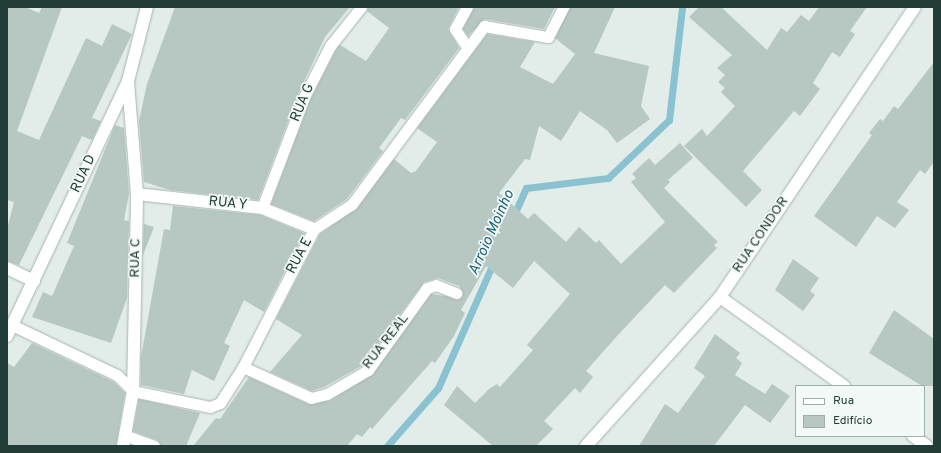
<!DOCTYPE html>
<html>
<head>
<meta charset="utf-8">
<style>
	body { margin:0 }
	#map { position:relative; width:941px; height:453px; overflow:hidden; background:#e2ece8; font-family:Overpass,sans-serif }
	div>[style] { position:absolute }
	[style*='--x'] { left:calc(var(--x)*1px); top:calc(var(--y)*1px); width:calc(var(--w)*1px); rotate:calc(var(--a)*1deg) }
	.stream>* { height:7px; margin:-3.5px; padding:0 3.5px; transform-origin:3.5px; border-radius:3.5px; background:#8ac2d1 }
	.building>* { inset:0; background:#b7c7c1 }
	.roads { filter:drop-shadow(0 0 1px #a5b4b0) drop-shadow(0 0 1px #a5b4b0) }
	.service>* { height:11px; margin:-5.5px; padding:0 5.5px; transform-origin:5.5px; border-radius:5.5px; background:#fff }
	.minor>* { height:12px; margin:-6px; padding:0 6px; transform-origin:6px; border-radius:6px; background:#fff }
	span { translate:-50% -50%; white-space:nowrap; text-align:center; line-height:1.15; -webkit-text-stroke:3.5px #f3f9f6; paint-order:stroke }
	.street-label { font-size:14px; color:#223d38 }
	.water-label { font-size:15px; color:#1c6479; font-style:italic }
	.frame { position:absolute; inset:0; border:8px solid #223d38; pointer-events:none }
	.legend { position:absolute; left:795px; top:385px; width:130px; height:52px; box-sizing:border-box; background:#f3f9f6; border:1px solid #9faeaa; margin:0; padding:5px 7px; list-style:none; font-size:12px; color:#223d38 }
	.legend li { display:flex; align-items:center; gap:8px; height:20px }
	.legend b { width:20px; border:1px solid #9faeaa }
</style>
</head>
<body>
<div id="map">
	<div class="stream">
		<div style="--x:513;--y:217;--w:32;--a:-66"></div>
		<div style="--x:526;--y:188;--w:83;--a:-7"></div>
		<div style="--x:608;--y:178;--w:84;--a:-43.6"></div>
		<div style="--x:669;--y:120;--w:114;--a:-83.4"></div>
		<div style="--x:387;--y:446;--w:77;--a:-48.7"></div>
		<div style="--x:438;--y:388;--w:139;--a:-66.2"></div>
	</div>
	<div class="building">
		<div style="clip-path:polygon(7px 7px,25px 7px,39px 13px,42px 7px,62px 7px,17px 131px,39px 140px,86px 38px,102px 46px,112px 24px,132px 34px,92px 118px,101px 121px,92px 140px,82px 136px,19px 265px,7px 261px,7px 229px,14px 202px,7px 200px)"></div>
		<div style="clip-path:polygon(175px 7px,350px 7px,325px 37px,299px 92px,258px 200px,170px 190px,144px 182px,139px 121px,147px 84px)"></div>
		<div style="clip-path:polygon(368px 7px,459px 7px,448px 29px,459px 48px,405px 120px,401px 118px,379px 148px,383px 151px,347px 199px,314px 221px,271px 204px,311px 98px,336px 50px,340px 45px,366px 61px,389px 28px,367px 11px)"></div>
		<div style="clip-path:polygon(474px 7px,555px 7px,544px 29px,485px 19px,468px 36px,463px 29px)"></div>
		<div style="clip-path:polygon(570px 7px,615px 7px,594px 53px,649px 66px,641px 106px,650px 119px,617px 143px,607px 130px,580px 111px,561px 141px,539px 126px,530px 160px,525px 159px,499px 193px,528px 219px,534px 213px,566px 242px,579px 227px,596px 243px,599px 240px,621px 264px,665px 222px,631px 182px,636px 178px,632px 174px,649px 158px,655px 165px,680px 143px,693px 158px,668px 180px,670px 182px,664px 188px,718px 242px,714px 245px,717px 248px,674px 293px,665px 285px,617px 336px,586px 371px,593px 377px,580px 393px,575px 388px,544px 421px,553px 429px,536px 446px,493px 446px,444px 405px,457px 386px,475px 403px,489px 389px,497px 384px,500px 387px,533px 350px,527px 345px,570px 294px,534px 261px,513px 288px,486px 266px,461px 310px,465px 313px,454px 336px,435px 363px,432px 361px,372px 429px,370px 427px,362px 437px,357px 434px,347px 446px,193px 446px,216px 418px,220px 419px,249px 377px,308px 404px,329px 401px,373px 374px,431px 294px,461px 298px,463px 292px,459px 286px,438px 278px,424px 282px,363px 365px,324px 387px,312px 391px,270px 372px,302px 335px,276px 319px,320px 234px,357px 208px,394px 159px,411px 173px,416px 171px,437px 142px,417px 128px,487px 34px,535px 42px,520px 67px,553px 84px,575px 54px,555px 38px)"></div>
		<div style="clip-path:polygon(699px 7px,721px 7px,767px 50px,781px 28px,787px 32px,801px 15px,809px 21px,819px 7px,867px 7px,850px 31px,855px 34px,840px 57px,832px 52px,813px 83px,820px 89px,800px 116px,794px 111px,743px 171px,762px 190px,746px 207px,684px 146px,702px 129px,707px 136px,735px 106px,721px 92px,725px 88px,718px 82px,725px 75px,717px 68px,732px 55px,689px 17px)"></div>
		<div style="clip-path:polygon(934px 62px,934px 162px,925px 174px,920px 170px,897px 202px,909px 210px,895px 228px,877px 216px,856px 247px,814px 216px,872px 135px,869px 133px,880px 119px,883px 121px,894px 106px,898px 109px)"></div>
		<div style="clip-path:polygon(115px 125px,124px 128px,129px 194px,124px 220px,129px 221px,127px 298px,111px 343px,32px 317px,43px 292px,52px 296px,74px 246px,67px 243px)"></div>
		<div style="clip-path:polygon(173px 206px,260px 215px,304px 233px,264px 312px,244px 300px,224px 343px,230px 346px,214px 381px,192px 370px,184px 394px,141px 385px,141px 357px,164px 229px,170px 230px)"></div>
		<div style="clip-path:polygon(144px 224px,154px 227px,143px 255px)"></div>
		<div style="clip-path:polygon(793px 259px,819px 278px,810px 291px,815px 295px,803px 311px,775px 290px)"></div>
		<div style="clip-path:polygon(894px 310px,934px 339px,934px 386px,922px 386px,869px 353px)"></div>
		<div style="clip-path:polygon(715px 334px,740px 353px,736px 358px,742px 363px,735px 375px,765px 394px,772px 384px,790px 396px,770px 423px,745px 405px,714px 446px,639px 446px,665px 404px,678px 413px,705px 376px,694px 368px)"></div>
		<div style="clip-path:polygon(32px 343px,114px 382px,125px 393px,116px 446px,7px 446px,7px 363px,14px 367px)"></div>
		<div style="clip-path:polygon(139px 399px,200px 413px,186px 446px,161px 446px,157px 440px,133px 431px)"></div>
	</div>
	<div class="roads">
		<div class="service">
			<div style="--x:467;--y:7;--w:25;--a:119"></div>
			<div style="--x:455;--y:29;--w:23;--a:56"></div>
			<div style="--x:262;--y:208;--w:121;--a:-69.2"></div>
			<div style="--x:305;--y:95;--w:55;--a:-63"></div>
			<div style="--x:330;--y:46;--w:50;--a:-51.5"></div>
			<div style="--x:12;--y:325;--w:116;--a:25.5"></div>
			<div style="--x:117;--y:375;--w:23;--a:45"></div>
			<div style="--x:133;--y:391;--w:79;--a:11.7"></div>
			<div style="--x:210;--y:407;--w:11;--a:-22"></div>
			<div style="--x:220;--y:403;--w:43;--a:-57.4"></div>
			<div style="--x:243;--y:367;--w:155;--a:-62.8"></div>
			<div style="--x:314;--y:229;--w:45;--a:-33.3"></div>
			<div style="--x:352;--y:204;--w:222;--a:-53.4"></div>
			<div style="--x:484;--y:26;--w:65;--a:9.8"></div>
			<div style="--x:548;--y:37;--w:34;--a:-63"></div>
			<div style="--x:243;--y:367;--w:75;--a:24.5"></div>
			<div style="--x:311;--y:398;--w:16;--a:-14"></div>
			<div style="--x:327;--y:394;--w:48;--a:-30.3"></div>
			<div style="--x:368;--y:370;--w:101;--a:-54.3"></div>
			<div style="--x:427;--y:288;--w:9;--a:-18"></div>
			<div style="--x:436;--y:285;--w:22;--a:22"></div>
			<div style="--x:124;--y:435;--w:32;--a:20"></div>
		</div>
		<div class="minor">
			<div style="--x:137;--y:194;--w:126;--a:6.4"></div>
			<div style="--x:262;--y:208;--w:56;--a:22"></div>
			<div style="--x:7;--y:268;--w:30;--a:26"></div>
			<div style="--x:720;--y:297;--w:153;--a:35.7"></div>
			<div style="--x:7;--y:336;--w:282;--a:-64.6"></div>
			<div style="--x:128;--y:81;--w:76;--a:-75.6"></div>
			<div style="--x:913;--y:436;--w:17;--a:36"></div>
			<div style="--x:123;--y:446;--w:56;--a:-79.7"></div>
			<div style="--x:133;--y:391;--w:197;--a:-88.8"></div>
			<div style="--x:137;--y:194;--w:113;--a:-94.6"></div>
			<div style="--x:586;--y:446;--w:200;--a:-48"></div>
			<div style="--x:720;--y:297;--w:349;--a:-56.1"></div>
		</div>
	</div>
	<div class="street-label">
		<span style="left:303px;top:103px;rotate:-67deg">RUA G</span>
		<span style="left:84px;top:174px;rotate:-65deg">RUA D</span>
		<span style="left:228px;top:204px;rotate:6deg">RUA Y</span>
		<span style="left:761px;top:235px;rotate:-56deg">RUA CONDOR</span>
		<span style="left:300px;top:256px;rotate:-62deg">RUA E</span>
		<span style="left:136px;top:258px;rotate:-89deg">RUA C</span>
		<span style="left:386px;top:342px;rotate:-52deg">RUA REAL</span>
	</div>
	<div class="water-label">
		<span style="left:492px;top:233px;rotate:-66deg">Arroio Moinho</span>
	</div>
	<div class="frame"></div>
	<ul class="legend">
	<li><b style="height:5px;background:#fff"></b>Rua</li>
	<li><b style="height:11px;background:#b7c7c1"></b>Edifício</li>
	</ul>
</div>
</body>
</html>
